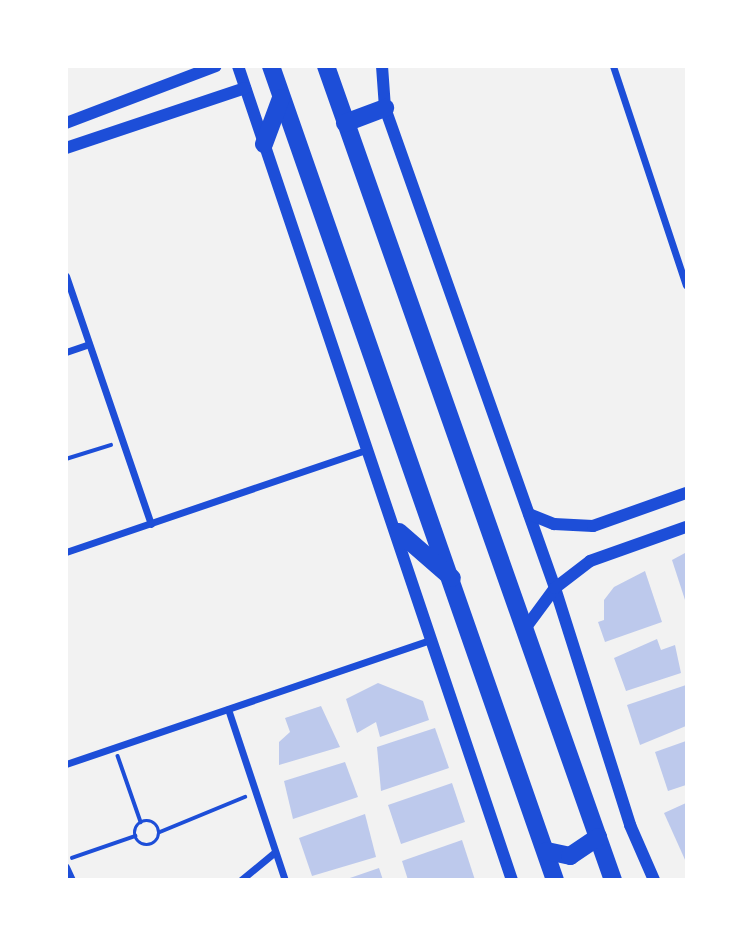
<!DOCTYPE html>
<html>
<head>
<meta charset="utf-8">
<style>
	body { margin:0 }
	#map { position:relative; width:753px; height:946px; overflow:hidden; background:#f2f2f2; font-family:Cabin,sans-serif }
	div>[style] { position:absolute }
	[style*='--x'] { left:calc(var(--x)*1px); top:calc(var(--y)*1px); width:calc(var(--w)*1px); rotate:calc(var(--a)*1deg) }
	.building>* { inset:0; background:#bdc9ec }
	.path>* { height:3.5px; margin:-1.75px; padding:0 1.75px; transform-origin:1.75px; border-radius:1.75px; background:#1d4ed8 }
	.path>.ring { margin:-1.75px; padding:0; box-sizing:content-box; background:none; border:3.5px solid #1d4ed8; border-radius:50% }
	.minor>* { height:7px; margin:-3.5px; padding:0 3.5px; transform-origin:3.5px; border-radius:3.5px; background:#1d4ed8 }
	.tertiary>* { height:12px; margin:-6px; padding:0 6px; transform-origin:6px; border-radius:6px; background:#1d4ed8 }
	.primary>* { height:18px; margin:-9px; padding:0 9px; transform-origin:9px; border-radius:9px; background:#1d4ed8 }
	span { translate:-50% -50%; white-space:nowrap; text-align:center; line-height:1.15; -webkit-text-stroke:6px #fff; paint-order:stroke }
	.frame { position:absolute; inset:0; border:68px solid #fff; pointer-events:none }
</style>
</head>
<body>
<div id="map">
	<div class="building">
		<div style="clip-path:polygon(685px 553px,686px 557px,686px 603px,672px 560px)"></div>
		<div style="clip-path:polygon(645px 571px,662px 622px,605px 642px,598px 622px,604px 620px,604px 600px,614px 587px)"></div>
		<div style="clip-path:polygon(657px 639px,661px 650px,675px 645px,681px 673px,626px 691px,614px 658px)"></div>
		<div style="clip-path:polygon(378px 683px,423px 701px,429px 720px,380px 737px,376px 722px,357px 733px,346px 699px)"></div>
		<div style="clip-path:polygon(686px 685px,686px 726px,640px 745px,627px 705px)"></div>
		<div style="clip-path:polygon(321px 706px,340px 747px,279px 765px,279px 742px,290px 732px,285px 718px)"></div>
		<div style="clip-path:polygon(435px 728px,449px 768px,381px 791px,377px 747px)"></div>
		<div style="clip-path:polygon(686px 741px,686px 785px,668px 791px,655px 752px)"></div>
		<div style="clip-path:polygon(345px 762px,358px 797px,293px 819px,284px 781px)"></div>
		<div style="clip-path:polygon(452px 783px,465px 822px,401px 844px,388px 805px)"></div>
		<div style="clip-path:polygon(686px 803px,686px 862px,664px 813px)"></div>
		<div style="clip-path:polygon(365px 814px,376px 857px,312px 876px,299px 838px)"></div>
		<div style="clip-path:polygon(462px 840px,475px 880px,408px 880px,402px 861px)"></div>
		<div style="clip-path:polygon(379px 868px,383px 880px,347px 880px,347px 879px)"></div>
	</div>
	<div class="path">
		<div style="--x:66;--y:459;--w:47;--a:-17.3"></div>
		<div style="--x:118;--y:756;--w:70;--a:70.8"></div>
		<div class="ring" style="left:135px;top:821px;width:20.5px;height:20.5px"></div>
		<div style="--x:160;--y:832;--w:92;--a:-22.4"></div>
		<div style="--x:72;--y:858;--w:67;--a:-19.2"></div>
	</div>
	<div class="minor">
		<div style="--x:613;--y:66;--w:231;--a:71.6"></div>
		<div style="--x:66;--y:276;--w:262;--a:71.1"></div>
		<div style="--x:66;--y:352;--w:24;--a:-19"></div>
		<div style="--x:66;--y:552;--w:319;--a:-18.8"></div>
		<div style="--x:228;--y:709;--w:180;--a:71.6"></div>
		<div style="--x:66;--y:764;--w:385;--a:-18.8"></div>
		<div style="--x:66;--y:867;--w:14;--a:65"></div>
		<div style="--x:241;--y:880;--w:44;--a:-39.5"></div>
	</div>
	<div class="tertiary">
		<div style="--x:238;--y:66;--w:859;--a:71.4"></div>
		<div style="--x:382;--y:66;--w:42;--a:85.9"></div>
		<div style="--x:385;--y:108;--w:509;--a:70.5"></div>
		<div style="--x:555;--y:588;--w:249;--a:72.4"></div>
		<div style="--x:630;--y:825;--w:60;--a:66.4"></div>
		<div style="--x:66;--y:123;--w:160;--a:-20.8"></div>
		<div style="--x:66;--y:148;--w:189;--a:-18.5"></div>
		<div style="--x:529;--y:514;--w:27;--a:22"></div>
		<div style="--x:554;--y:524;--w:39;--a:3"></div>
		<div style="--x:593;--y:526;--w:99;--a:-19.5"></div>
		<div style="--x:524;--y:630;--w:52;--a:-53.6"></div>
		<div style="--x:555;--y:588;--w:44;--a:-37.6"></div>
		<div style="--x:590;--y:561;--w:102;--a:-19.5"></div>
	</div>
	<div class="primary">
		<div style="--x:271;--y:66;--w:862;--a:70.77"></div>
		<div style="--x:326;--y:66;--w:863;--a:70.58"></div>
		<div style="--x:345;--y:123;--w:43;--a:-20.6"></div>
		<div style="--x:264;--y:144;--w:49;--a:-69.7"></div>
		<div style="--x:399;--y:532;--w:70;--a:41"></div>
		<div style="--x:547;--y:851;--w:24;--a:12"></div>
		<div style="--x:570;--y:856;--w:34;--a:-34"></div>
	</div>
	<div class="frame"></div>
</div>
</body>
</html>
